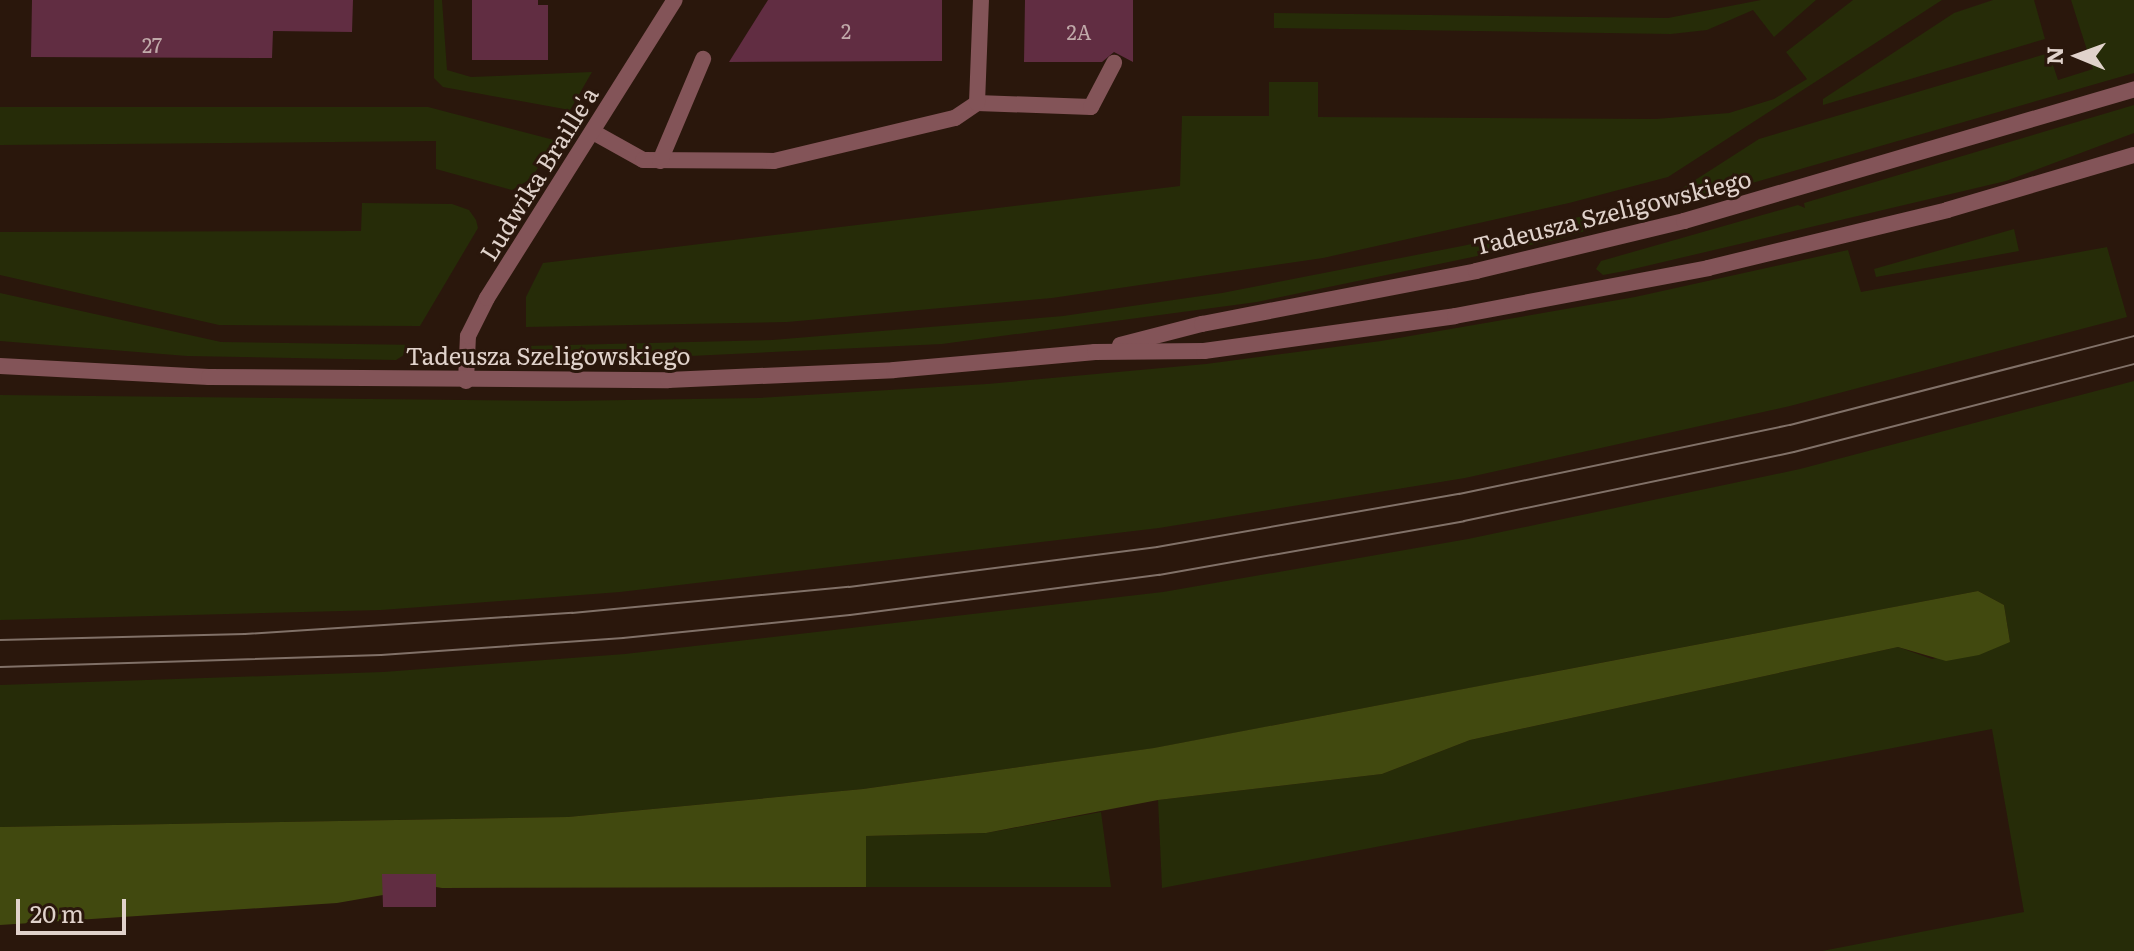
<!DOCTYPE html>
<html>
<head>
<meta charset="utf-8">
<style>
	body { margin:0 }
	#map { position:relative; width:2134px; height:951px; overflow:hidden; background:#2a170c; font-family:Literata,serif }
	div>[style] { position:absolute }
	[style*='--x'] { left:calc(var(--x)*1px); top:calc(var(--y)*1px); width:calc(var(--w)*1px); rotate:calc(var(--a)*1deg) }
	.green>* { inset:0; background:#262c08 }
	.forest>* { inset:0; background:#41490f }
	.building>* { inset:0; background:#612d42 }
	.minor>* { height:16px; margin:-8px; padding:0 8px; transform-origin:8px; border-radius:8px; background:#835458 }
	.tertiary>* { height:16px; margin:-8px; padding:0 8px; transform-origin:8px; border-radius:8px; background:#835458 }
	.tram>* { height:2px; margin:-1px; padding:0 1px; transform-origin:1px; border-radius:1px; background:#817168 }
	span { translate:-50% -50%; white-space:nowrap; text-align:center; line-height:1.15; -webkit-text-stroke:6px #2a170c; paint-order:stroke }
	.number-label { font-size:20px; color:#c0a9a9 }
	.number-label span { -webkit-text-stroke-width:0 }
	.street-label { font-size:24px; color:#e0d2cb }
	.north { position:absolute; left:2038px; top:16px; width:80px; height:80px; -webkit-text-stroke:6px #2a170c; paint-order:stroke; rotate:271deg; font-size:22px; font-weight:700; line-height:32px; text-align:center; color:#e0d2cb }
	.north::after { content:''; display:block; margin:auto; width:28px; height:36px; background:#e0d2cb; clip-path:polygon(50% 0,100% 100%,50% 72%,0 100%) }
	.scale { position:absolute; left:16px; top:899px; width:110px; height:36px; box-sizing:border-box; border:4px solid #e0d2cb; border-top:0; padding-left:10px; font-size:24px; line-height:28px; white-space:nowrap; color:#e0d2cb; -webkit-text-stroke:6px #2a170c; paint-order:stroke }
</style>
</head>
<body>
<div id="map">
	<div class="green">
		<div style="clip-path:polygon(434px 0,442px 0,447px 70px,471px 77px,592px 72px,570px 110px,443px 87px,434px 78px)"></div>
		<div style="clip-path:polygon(1761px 0,1816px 0,1774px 37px,1753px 10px,1707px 30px,1671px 34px,1274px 28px,1274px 13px,1668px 18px)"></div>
		<div style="clip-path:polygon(1853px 0,1942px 0,1668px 177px,1569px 203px,1323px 258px,1052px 298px,787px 322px,526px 327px,526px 297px,543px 263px,1180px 186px,1182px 116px,1269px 116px,1269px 82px,1318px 82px,1318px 117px,1656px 119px,1729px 113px,1774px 99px,1807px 79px,1786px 52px)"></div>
		<div style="clip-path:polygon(1993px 0,2034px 0,2045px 39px,1823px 105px,1823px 99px,1954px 13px)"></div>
		<div style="clip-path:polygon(2071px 0,2134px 0,2134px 73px,1554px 240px,1257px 302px,942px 344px,564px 362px,534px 354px,526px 346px,772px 340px,1063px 316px,1222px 293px,1467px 245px,1675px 193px,1759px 139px,2049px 53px,2058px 80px,2093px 69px)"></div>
		<div style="clip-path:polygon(2134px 105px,2134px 133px,2006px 181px,1625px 271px,1603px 275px,1596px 269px,1601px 261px,1798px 205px,1805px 208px,1804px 203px)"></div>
		<div style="clip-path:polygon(0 107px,428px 107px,554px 140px,532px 178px,512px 190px,436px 169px,436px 141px,0 145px)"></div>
		<div style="clip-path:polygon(362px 203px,452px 204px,469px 210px,476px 220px,478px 228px,420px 326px,219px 325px,0 275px,0 232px,361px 231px)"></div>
		<div style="clip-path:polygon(2014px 229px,2019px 251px,1876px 277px,1874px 269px)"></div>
		<div style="clip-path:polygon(2107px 247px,2127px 317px,1790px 406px,1465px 478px,1159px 528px,620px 592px,381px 610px,0 620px,0 395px,563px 401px,759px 398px,987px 384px,1206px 364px,1381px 341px,1635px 297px,1848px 250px,1861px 292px)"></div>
		<div style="clip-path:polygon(0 293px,221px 342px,420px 345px,396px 360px,187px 356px,0 341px)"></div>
		<div style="clip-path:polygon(2134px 381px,2134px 951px,1822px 951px,2024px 912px,1992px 729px,1162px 888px,1158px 800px,1382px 774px,1470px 740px,1898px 647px,1932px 659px,2010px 642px,2004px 605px,1978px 591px,1155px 748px,863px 789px,568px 817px,0 827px,0 685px,383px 672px,625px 654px,1163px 592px,1468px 539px,1800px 469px)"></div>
		<div style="clip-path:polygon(1101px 812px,1111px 887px,866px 887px,866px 836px,986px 833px)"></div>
	</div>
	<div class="forest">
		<div style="clip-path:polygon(1978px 591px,2004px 605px,2010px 642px,1979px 655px,1946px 661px,1898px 647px,1470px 740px,1382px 774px,1158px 800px,986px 833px,866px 836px,866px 887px,442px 888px,436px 887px,436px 874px,383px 874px,383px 895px,337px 903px,0 925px,0 827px,568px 817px,863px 789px,1154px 748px)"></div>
	</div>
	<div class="building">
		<div style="clip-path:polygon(32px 0,353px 0,352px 32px,273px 31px,272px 58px,31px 57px)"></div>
		<div style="clip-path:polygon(472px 0,538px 0,538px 5px,548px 5px,548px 60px,472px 60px)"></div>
		<div style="clip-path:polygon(768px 0,942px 0,942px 61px,729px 62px)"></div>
		<div style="clip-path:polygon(1025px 0,1133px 0,1133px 62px,1114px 52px,1102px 62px,1024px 62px)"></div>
		<div style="clip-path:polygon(382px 874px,436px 874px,436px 907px,383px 907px)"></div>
	</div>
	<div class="minor">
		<div style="--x:977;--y:103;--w:114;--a:2"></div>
		<div style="--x:1091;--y:107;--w:50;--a:-62.4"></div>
		<div style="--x:593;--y:132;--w:57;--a:29.2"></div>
		<div style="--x:643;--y:160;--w:131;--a:0.4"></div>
		<div style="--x:774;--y:161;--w:186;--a:-13.4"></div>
		<div style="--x:955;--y:118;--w:27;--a:-34"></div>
		<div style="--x:977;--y:103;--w:103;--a:-87.8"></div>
		<div style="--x:660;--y:161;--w:111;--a:-67.1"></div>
		<div style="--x:466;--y:381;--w:45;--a:-87.5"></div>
		<div style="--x:468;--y:336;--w:42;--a:-63.4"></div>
		<div style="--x:487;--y:298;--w:352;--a:-57.8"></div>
	</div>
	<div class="tertiary">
		<div style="--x:1120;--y:345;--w:85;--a:-14.4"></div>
		<div style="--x:1202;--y:324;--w:279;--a:-10.9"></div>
		<div style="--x:1476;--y:271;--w:214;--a:-13.5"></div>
		<div style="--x:1684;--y:221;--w:469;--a:-16.3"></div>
		<div style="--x:0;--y:366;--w:209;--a:3"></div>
		<div style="--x:209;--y:377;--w:459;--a:0.4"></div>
		<div style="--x:668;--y:380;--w:226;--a:-2.5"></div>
		<div style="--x:894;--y:370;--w:202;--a:-5.1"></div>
		<div style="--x:1095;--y:352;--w:109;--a:-0.5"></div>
		<div style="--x:1204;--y:351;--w:253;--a:-7.9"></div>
		<div style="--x:1455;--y:316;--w:258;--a:-10.7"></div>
		<div style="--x:1708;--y:268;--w:246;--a:-13.6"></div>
		<div style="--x:1947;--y:210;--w:195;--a:-16.4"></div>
	</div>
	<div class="tram">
		<div style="--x:0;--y:640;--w:245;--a:-1.4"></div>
		<div style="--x:245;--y:634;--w:328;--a:-3.7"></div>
		<div style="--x:572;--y:613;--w:278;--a:-5.4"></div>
		<div style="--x:849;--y:587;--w:311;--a:-7.4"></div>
		<div style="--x:1157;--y:547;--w:307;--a:-10"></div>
		<div style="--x:1459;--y:494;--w:338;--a:-11.8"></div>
		<div style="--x:1790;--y:425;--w:355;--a:-14.5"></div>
		<div style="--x:0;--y:667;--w:381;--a:-1.8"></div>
		<div style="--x:381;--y:655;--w:243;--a:-4"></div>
		<div style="--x:623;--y:638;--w:228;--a:-5.8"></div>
		<div style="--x:850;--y:615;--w:312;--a:-7.4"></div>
		<div style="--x:1159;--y:575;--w:310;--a:-10"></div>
		<div style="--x:1464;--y:521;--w:337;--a:-11.8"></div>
		<div style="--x:1794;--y:452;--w:351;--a:-14.5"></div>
	</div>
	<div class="number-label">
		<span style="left:846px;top:30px">2</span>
		<span style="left:1079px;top:31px">2A</span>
		<span style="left:152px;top:44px">27</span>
	</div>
	<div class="street-label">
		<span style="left:538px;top:173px;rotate:-58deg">Ludwika Braille'a</span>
		<span style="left:1612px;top:211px;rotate:-14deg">Tadeusza Szeligowskiego</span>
		<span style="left:548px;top:355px">Tadeusza Szeligowskiego</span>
	</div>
	<div class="north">N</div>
	<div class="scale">20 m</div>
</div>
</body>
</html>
